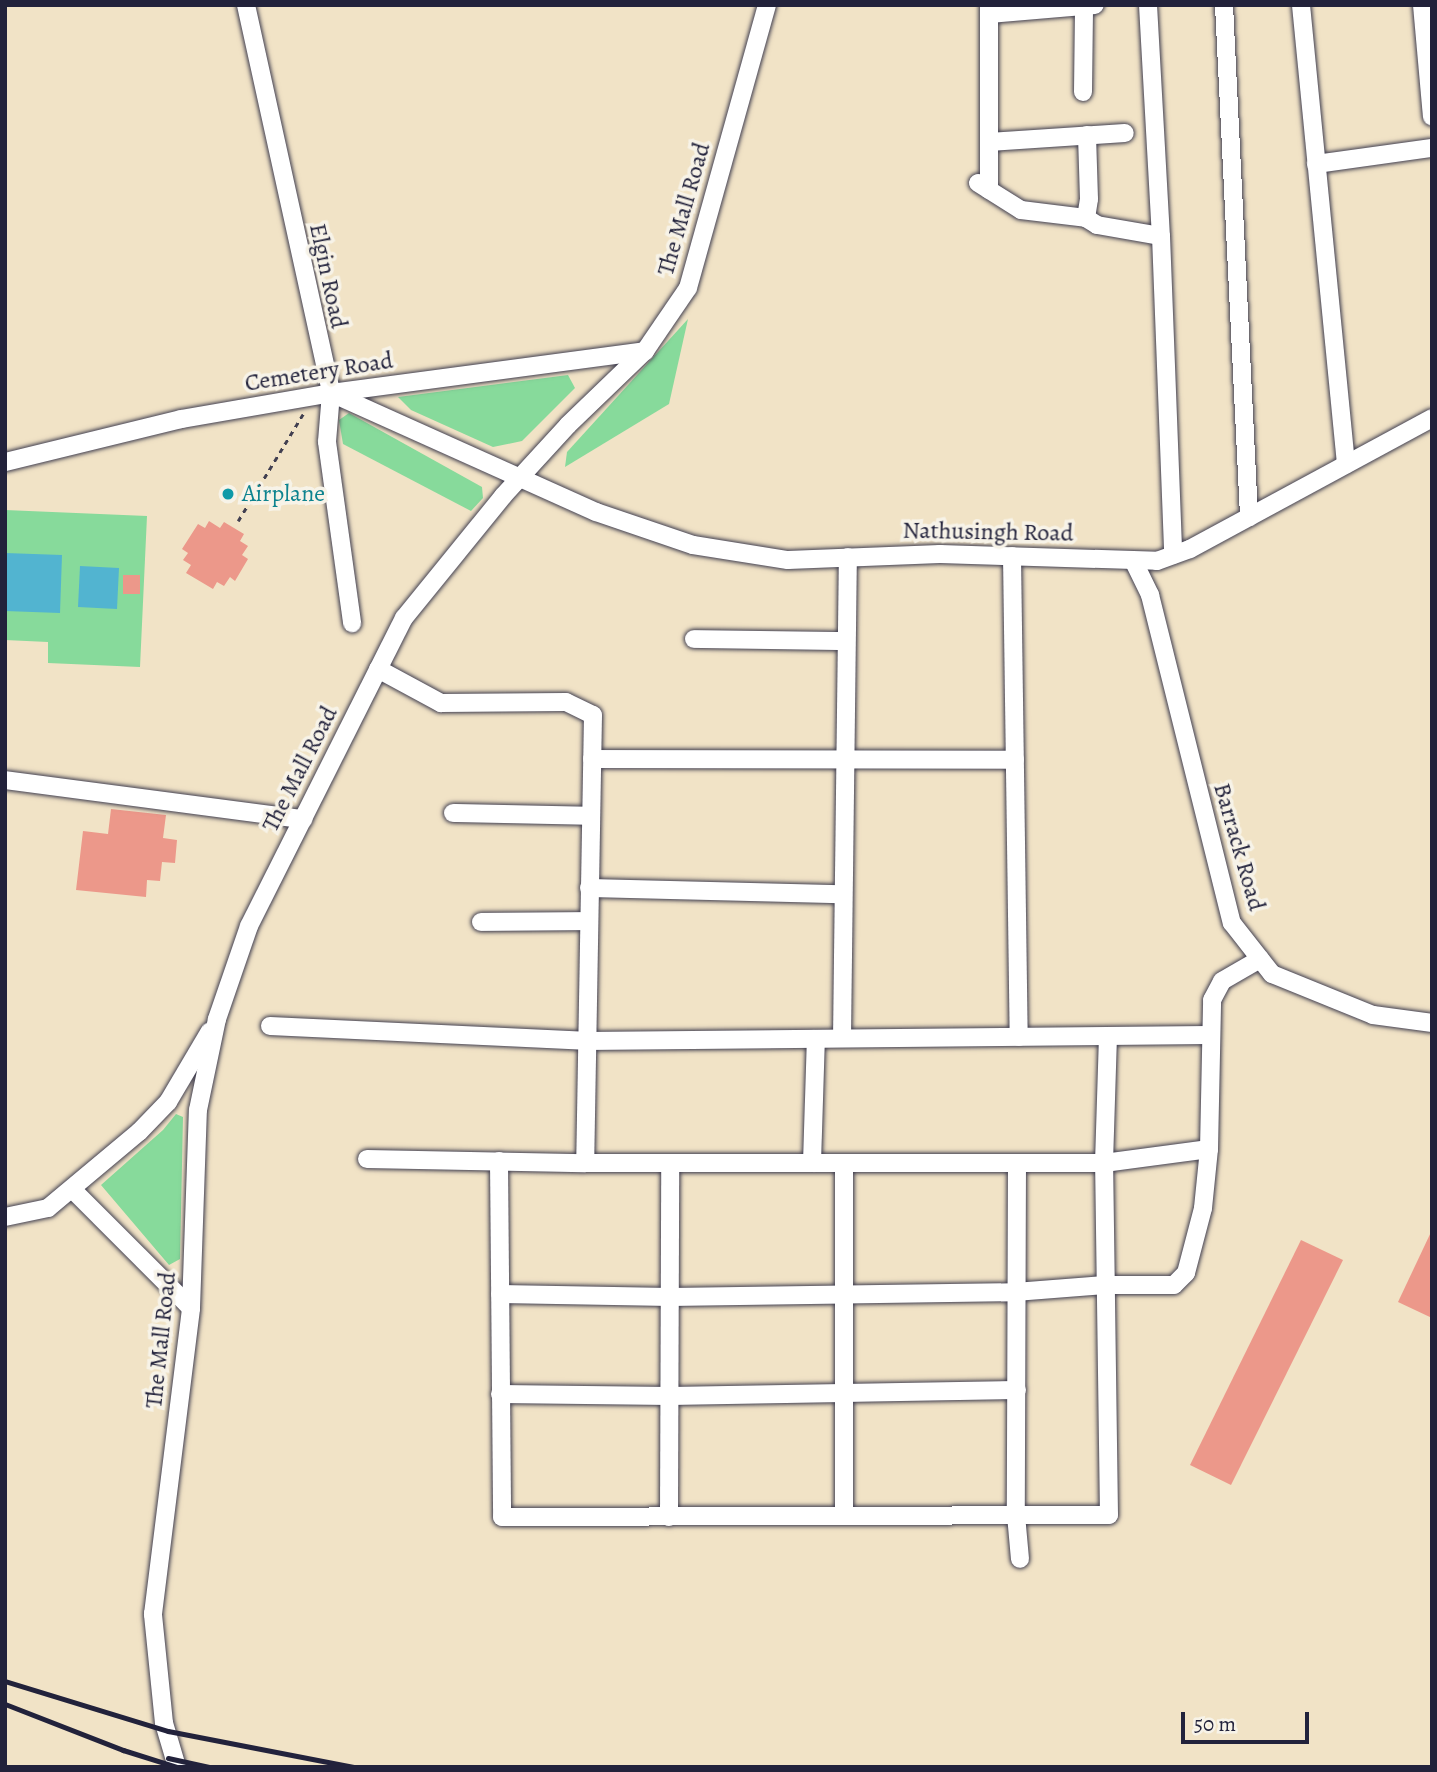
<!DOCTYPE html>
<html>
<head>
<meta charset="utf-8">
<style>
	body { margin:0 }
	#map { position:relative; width:1437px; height:1772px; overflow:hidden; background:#f1e3c6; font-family:Alegreya,serif }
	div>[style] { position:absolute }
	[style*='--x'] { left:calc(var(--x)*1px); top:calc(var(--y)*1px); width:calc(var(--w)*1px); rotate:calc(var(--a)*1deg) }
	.green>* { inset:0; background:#87da9b }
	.water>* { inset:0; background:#52b4d0 }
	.building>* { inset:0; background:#ec988a }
	.path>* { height:2.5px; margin-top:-1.25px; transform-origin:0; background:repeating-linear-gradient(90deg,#413f50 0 5px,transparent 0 10px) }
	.roads { filter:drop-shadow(0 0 2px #413f50) drop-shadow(0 0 2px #413f50) }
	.minor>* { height:18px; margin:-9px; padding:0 9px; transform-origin:9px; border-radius:9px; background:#fff }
	.rail>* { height:5px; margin:-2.5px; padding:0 2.5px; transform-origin:2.5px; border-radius:2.5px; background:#22223b }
	.dots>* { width:19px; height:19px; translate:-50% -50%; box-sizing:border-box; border:4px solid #f7f3e8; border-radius:50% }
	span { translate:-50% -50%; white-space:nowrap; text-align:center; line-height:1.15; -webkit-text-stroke:7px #f7f3e8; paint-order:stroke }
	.street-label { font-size:24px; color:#22223b }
	.culture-label { font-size:24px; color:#0d838f }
	.left { translate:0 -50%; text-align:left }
	.frame { position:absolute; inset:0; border:7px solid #22223b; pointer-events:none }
	.scale { position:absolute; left:1181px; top:1712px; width:128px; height:32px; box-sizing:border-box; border:4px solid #22223b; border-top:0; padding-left:9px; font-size:21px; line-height:24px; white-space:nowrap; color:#22223b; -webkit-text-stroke:5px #f7f3e8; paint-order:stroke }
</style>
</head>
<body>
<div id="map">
	<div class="green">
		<div style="clip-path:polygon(688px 319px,669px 404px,565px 467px,567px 452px)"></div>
		<div style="clip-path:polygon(568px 375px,575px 388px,522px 441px,493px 447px,411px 410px,398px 397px)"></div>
		<div style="clip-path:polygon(349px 413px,482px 487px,483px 498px,471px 511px,343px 444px,339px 420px)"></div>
		<div style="clip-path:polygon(5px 510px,147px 516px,140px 667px,48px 663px,48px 642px,5px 640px)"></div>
		<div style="clip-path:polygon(176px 1114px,183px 1117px,180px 1259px,169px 1265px,101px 1185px,163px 1130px)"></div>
	</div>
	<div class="water">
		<div style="clip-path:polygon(5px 553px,62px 555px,60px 613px,5px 611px)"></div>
		<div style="clip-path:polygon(80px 566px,119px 568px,117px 609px,78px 607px)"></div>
	</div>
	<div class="building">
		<div style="clip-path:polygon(209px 521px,220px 528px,224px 522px,244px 534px,240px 541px,248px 546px,242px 555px,248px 559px,235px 581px,230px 577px,224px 586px,217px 582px,213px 589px,186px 573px,191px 565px,183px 560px,188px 553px,182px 549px,198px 524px,205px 528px)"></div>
		<div style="clip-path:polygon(123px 575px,140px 575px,140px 594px,123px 594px)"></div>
		<div style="clip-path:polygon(111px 809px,166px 815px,163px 838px,177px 840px,175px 863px,162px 862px,160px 881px,147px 880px,146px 897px,76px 890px,83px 831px,108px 834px)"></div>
		<div style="clip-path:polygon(1432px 1230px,1432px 1318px,1398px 1302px)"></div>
		<div style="clip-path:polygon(1301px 1240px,1343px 1260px,1231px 1485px,1190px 1465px)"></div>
	</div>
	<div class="path">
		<div style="--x:238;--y:521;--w:125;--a:-58.7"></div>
	</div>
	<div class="roads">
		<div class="minor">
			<div style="--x:246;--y:5;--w:397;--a:77.6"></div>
			<div style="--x:331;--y:393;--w:49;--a:94.7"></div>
			<div style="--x:327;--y:442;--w:183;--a:82.1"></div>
			<div style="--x:989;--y:5;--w:185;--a:90"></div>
			<div style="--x:1148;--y:5;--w:231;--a:86.8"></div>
			<div style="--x:1161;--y:236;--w:319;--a:87.8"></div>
			<div style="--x:1224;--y:5;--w:513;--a:87.2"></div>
			<div style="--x:1301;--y:5;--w:461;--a:84.4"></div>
			<div style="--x:1422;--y:5;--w:112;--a:84.9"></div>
			<div style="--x:989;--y:14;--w:106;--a:-4.9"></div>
			<div style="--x:1083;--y:92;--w:86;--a:-89.3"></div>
			<div style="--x:989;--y:142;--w:136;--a:-3.8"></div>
			<div style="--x:1316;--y:164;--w:117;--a:-7.9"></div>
			<div style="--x:978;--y:183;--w:51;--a:32.1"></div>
			<div style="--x:1021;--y:210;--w:65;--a:7"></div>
			<div style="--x:1086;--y:218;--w:13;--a:32"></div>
			<div style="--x:1097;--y:225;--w:65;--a:9.8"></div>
			<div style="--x:1086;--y:218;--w:19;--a:-81"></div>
			<div style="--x:1089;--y:199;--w:64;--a:-91.8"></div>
			<div style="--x:331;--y:393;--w:290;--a:24.2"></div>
			<div style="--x:596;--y:512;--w:102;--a:18.8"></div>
			<div style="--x:693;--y:545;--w:96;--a:9"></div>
			<div style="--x:788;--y:560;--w:152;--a:-2.3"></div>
			<div style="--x:940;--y:554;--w:217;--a:1.8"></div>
			<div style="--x:1157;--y:561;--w:35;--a:-20"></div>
			<div style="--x:1190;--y:549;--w:275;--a:-28.4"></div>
			<div style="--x:5;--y:462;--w:181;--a:-13.7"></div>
			<div style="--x:181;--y:419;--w:152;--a:-9.8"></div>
			<div style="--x:331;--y:393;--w:317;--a:-7.6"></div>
			<div style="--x:1012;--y:556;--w:481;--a:89.2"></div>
			<div style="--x:1134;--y:562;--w:37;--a:64"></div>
			<div style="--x:1150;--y:595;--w:338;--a:76"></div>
			<div style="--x:1232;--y:923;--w:65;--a:51.9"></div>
			<div style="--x:1272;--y:974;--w:109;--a:22.1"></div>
			<div style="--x:1373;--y:1015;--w:60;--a:7.7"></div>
			<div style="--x:694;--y:639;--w:152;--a:0.8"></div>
			<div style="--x:378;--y:669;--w:72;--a:28.4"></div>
			<div style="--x:441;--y:703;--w:125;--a:-0.5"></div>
			<div style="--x:566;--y:702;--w:30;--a:26"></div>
			<div style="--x:593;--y:715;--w:448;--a:91"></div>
			<div style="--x:592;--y:759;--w:423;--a:0.1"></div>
			<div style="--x:5;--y:780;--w:301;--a:7.5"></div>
			<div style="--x:453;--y:813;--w:138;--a:1.2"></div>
			<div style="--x:589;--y:888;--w:253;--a:1.4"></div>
			<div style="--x:481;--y:922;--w:107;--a:-0.5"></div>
			<div style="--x:270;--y:1026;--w:315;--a:2.7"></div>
			<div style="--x:585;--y:1041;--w:624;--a:-0.55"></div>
			<div style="--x:842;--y:1038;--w:481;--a:-89.3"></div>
			<div style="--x:367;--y:1159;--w:218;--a:1.1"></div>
			<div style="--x:585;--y:1163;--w:519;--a:0"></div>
			<div style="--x:1104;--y:1163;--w:106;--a:-7.6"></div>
			<div style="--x:499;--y:1161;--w:356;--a:89.5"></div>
			<div style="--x:502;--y:1517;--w:607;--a:-0.19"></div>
			<div style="--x:1109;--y:1515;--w:352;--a:-90.8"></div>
			<div style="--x:1104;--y:1163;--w:127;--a:-88.2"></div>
			<div style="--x:812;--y:1163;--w:124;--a:-88.2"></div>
			<div style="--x:844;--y:1163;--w:353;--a:90"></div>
			<div style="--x:1017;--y:1163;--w:352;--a:90.2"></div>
			<div style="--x:1016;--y:1515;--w:44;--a:84.8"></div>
			<div style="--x:73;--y:1190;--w:167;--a:45"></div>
			<div style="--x:5;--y:1217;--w:44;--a:-11.8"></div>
			<div style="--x:48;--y:1208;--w:119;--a:-39.9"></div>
			<div style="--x:139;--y:1132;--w:42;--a:-46"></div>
			<div style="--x:168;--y:1102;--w:82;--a:-59.4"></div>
			<div style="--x:500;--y:1294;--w:170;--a:1"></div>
			<div style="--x:670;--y:1297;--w:345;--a:-0.8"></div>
			<div style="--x:1015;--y:1292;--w:90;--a:-4.4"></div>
			<div style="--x:1105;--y:1285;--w:69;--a:0"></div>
			<div style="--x:1174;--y:1285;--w:17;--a:-45"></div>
			<div style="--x:1186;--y:1273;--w:67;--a:-75.3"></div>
			<div style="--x:1203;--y:1208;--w:59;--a:-84.2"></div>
			<div style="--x:1209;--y:1149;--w:149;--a:-88.8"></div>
			<div style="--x:1212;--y:1000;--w:21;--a:-62"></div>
			<div style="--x:1222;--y:981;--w:44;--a:-30.1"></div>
			<div style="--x:500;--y:1394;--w:170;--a:0.7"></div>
			<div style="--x:670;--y:1396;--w:347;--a:-1"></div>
			<div style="--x:669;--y:1517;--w:354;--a:-89.8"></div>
			<div style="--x:177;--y:1767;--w:46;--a:-106.5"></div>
			<div style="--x:164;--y:1723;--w:110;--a:-95.8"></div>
			<div style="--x:153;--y:1614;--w:308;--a:-82.9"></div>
			<div style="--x:191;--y:1308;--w:198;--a:-88"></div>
			<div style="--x:198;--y:1110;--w:93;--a:-78.2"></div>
			<div style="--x:217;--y:1019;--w:98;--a:-71"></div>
			<div style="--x:249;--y:926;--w:345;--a:-63.3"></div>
			<div style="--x:404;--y:618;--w:157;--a:-50.9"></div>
			<div style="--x:503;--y:496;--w:96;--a:-47.5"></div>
			<div style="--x:568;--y:425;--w:107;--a:-43.9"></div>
			<div style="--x:645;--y:351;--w:76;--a:-55.7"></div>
			<div style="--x:688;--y:288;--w:294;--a:-74.4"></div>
		</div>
	</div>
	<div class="rail">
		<div style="--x:5;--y:1681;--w:170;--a:17.1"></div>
		<div style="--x:168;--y:1731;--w:189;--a:11"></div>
		<div style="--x:5;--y:1704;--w:127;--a:21.3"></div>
		<div style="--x:123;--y:1750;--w:57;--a:17.5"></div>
		<div style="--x:168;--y:1758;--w:42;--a:12.4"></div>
	</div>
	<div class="dots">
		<div style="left:228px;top:494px;background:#0f9aa8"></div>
	</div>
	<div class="street-label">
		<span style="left:684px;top:209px;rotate:-74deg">The Mall Road</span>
		<span style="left:328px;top:276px;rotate:78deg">Elgin Road</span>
		<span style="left:319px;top:372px;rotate:-9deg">Cemetery Road</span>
		<span style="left:988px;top:532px;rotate:1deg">Nathusingh Road</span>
		<span style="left:300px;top:769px;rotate:-63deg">The Mall Road</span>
		<span style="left:1239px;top:847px;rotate:74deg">Barrack Road</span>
		<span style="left:161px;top:1340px;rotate:-84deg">The Mall Road</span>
	</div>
	<div class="culture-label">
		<span class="left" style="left:242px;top:494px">Airplane</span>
	</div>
	<div class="frame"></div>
	<div class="scale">50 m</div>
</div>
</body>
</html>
